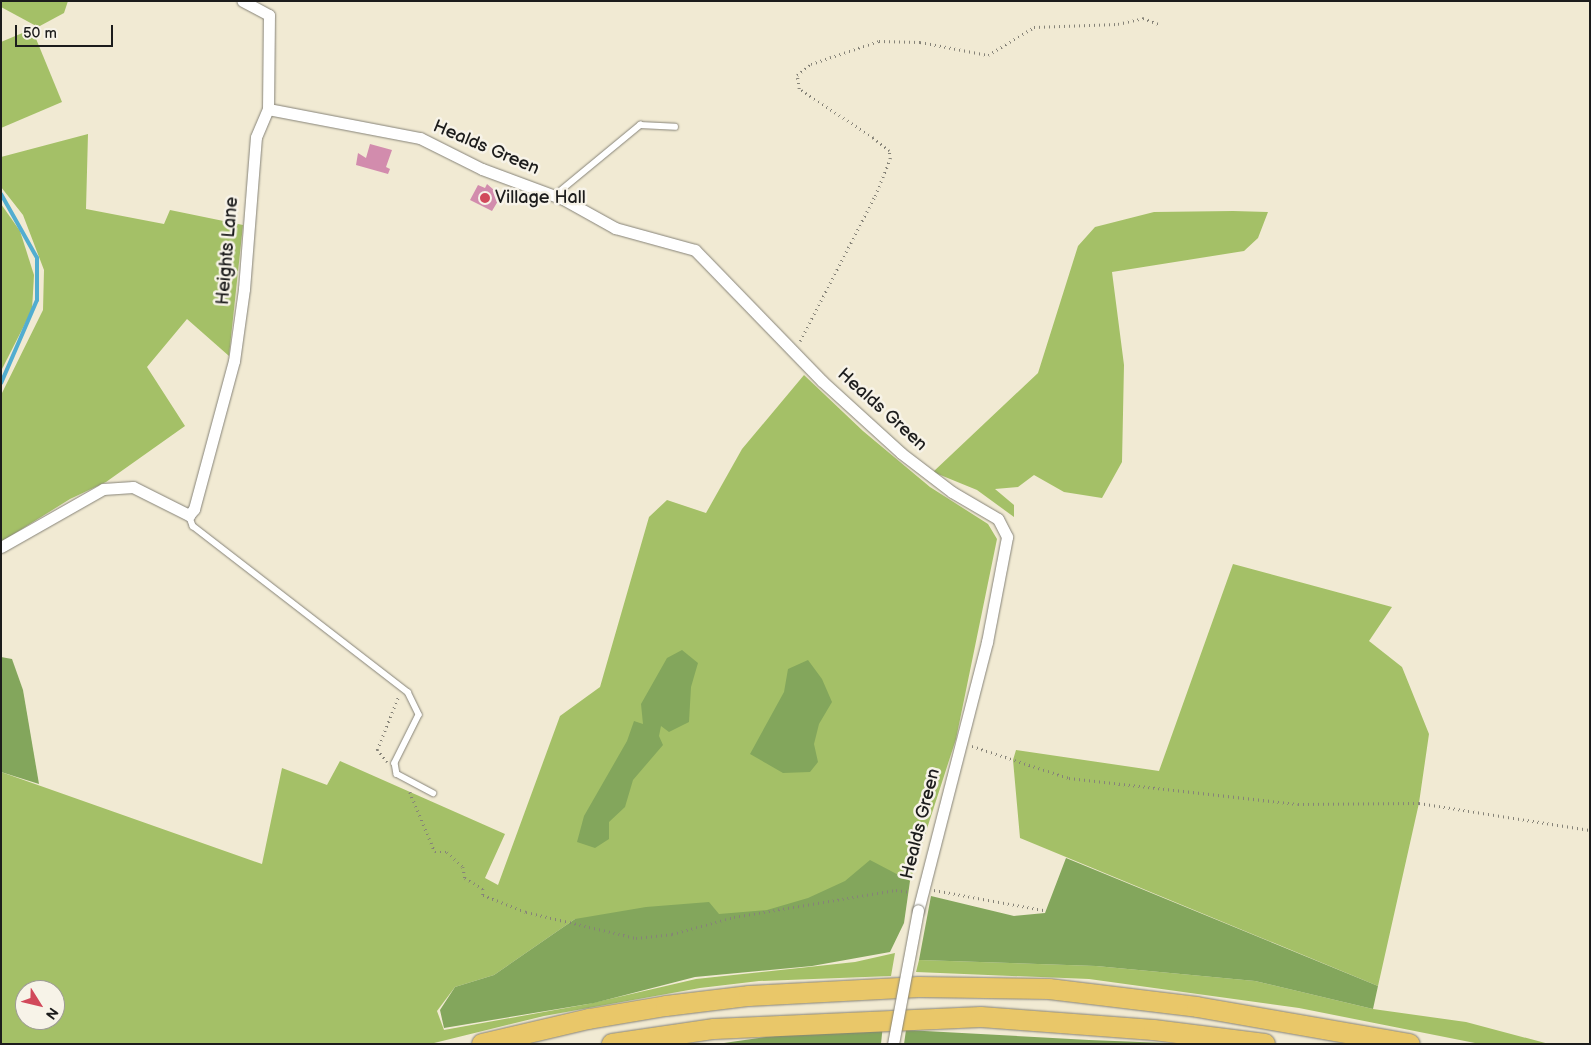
<!DOCTYPE html>
<html>
<head>
<meta charset="utf-8">
<style>
	body { margin:0 }
	#map { position:relative; width:1591px; height:1045px; overflow:hidden; background:#f1ead3; font-family:"Balsamiq Sans",sans-serif }
	div>[style] { position:absolute }
	[style*='--x'] { left:calc(var(--x)*1px); top:calc(var(--y)*1px); width:calc(var(--w)*1px); rotate:calc(var(--a)*1deg) }
	.green>* { inset:0; background:#a4c067 }
	.forest>* { inset:0; background:#83a65c }
	.stream>* { height:4px; margin:-2px; padding:0 2px; transform-origin:2px; border-radius:2px; background:#52add0 }
	.building>* { inset:0; background:#d28cad }
	.path>* { height:2.5px; margin-top:-1.25px; transform-origin:0; background:repeating-linear-gradient(90deg,#868378 0 1px,transparent 0 5px) }
	.roads { filter:drop-shadow(0 0 1px #868378) drop-shadow(0 0 1px #868378) }
	.lane>* { height:5.5px; margin:-2.75px; padding:0 2.75px; transform-origin:2.75px; border-radius:2.75px; background:#fff }
	.street>* { height:11px; margin:-5.5px; padding:0 5.5px; transform-origin:5.5px; border-radius:5.5px; background:#fff }
	.highway>* { height:20px; margin:-10px; padding:0 10px; transform-origin:10px; border-radius:10px; background:#e9c769 }
	.bridges { filter:drop-shadow(0 0 1px #868378) drop-shadow(0 0 1px #868378) }
	.street-bridge>* { height:11px; margin:-5.5px; padding:0 5.5px; transform-origin:5.5px; border-radius:5.5px; background:#fff }
	.dots>* { width:14px; height:14px; translate:-50% -50%; box-sizing:border-box; border:2px solid #f7f3e8; border-radius:50% }
	span { translate:-50% -50%; white-space:nowrap; text-align:center; line-height:1.15; -webkit-text-stroke:5px #f7f3e8; paint-order:stroke }
	.street-label { font-size:18px; color:#1c1c1c }
	.poi-label { font-size:18px; color:#1c1c1c }
	.left { translate:0 -50%; text-align:left }
	.frame { position:absolute; inset:0; border:2px solid #1c1c1c; pointer-events:none }
	.north { position:absolute; left:15px; top:980px; width:50px; height:50px; box-sizing:border-box; background:#f7f3e8; border:1px solid #9f9d96; border-radius:50%; rotate:126deg; font-size:14px; font-weight:700; line-height:20px; text-align:center; color:#1c1c1c }
	.north::after { content:''; display:block; margin:auto; width:18px; height:22px; background:#d1495b; clip-path:polygon(50% 0,100% 100%,50% 72%,0 100%) }
	.scale { position:absolute; left:15px; top:25px; width:98px; height:22px; box-sizing:border-box; border:2px solid #1c1c1c; border-top:0; padding-left:6px; font-size:15px; line-height:18px; white-space:nowrap; color:#1c1c1c; -webkit-text-stroke:4px #f7f3e8; paint-order:stroke }
</style>
</head>
<body>
<div id="map">
	<div class="green">
		<div style="clip-path:polygon(1px 1px,68px 1px,64px 13px,38px 27px,1px 7px)"></div>
		<div style="clip-path:polygon(32px 29px,62px 102px,1px 128px,1px 42px)"></div>
		<div style="clip-path:polygon(88px 134px,86px 209px,164px 224px,170px 210px,243px 225px,229px 356px,187px 319px,147px 367px,185px 426px,106px 482px,70px 499px,1px 542px,1px 395px,43px 310px,44px 270px,23px 215px,1px 187px,1px 157px)"></div>
		<div style="clip-path:polygon(1px 204px,20px 231px,34px 275px,32px 310px,1px 371px)"></div>
		<div style="clip-path:polygon(1233px 211px,1268px 212px,1258px 238px,1244px 251px,1112px 272px,1124px 365px,1122px 462px,1102px 498px,1064px 492px,1034px 475px,1018px 487px,995px 489px,1014px 505px,1014px 517px,977px 490px,933px 472px,1038px 373px,1078px 246px,1095px 227px,1154px 212px)"></div>
		<div style="clip-path:polygon(evenodd,804px 375px,863px 431px,930px 487px,988px 524px,997px 539px,956px 739px,910px 881px,736px 924px,575px 919px,494px 975px,455px 987px,437px 1011px,444px 1030px,588px 1004px,696px 979px,855px 962px,895px 953px,891px 976px,759px 981px,700px 988px,544px 1016px,430px 1044px,1px 1044px,1px 772px,262px 864px,282px 768px,327px 785px,340px 761px,505px 834px,485px 878px,498px 885px,560px 716px,600px 687px,649px 517px,667px 500px,706px 513px,742px 449px,804px 375px,25px 990px,55px 990px,55px 1020px,25px 1020px,25px 990px)"></div>
		<div style="clip-path:polygon(1233px 564px,1392px 607px,1369px 641px,1402px 667px,1429px 734px,1419px 803px,1378px 986px,1020px 838px,1013px 760px,1016px 750px,1159px 771px)"></div>
		<div style="clip-path:polygon(919px 960px,1096px 966px,1255px 981px,1373px 1009px,1466px 1022px,1549px 1044px,1480px 1044px,1299px 1008px,1089px 979px,916px 972px)"></div>
	</div>
	<div class="forest">
		<div style="clip-path:polygon(682px 650px,698px 663px,691px 687px,689px 722px,669px 732px,661px 726px,659px 736px,663px 745px,633px 780px,625px 807px,609px 822px,609px 839px,595px 848px,577px 842px,584px 816px,627px 741px,634px 721px,643px 724px,641px 704px,667px 658px)"></div>
		<div style="clip-path:polygon(1px 657px,12px 659px,23px 690px,39px 784px,1px 772px)"></div>
		<div style="clip-path:polygon(808px 660px,822px 679px,832px 702px,819px 724px,814px 744px,818px 762px,810px 772px,783px 773px,750px 754px,784px 692px,788px 669px)"></div>
		<div style="clip-path:polygon(1066px 858px,1378px 986px,1373px 1009px,1255px 981px,1096px 966px,919px 960px,931px 896px,1014px 916px,1045px 913px)"></div>
		<div style="clip-path:polygon(870px 860px,910px 881px,904px 923px,890px 952px,812px 966px,695px 977px,594px 1003px,444px 1028px,440px 1010px,455px 987px,494px 975px,575px 919px,646px 907px,709px 902px,719px 914px,767px 910px,808px 898px,845px 881px)"></div>
		<div style="clip-path:polygon(883px 1024px,881px 1044px,717px 1044px,766px 1037px)"></div>
		<div style="clip-path:polygon(906px 1030px,1089px 1040px,1191px 1044px,904px 1044px)"></div>
	</div>
	<div class="stream">
		<div style="--x:1;--y:194;--w:73;--a:60.6"></div>
		<div style="--x:37;--y:258;--w:42;--a:90"></div>
		<div style="--x:37;--y:300;--w:90;--a:113.4"></div>
	</div>
	<div class="building">
		<div style="clip-path:polygon(370px 144px,392px 150px,386px 167px,390px 169px,388px 174px,356px 165px,358px 153px,366px 158px)"></div>
		<div style="clip-path:polygon(487px 184px,501px 196px,492px 211px,470px 200px,478px 185px,485px 188px)"></div>
	</div>
	<div class="path">
		<div style="--x:800;--y:341;--w:163;--a:-62.7"></div>
		<div style="--x:875;--y:196;--w:40;--a:-68"></div>
		<div style="--x:890;--y:159;--w:8;--a:-97"></div>
		<div style="--x:889;--y:151;--w:21;--a:-141"></div>
		<div style="--x:873;--y:138;--w:89;--a:-146.5"></div>
		<div style="--x:799;--y:89;--w:14;--a:-98"></div>
		<div style="--x:797;--y:75;--w:18;--a:-38"></div>
		<div style="--x:811;--y:64;--w:72;--a:-18.7"></div>
		<div style="--x:879;--y:41;--w:41;--a:1.4"></div>
		<div style="--x:920;--y:42;--w:69;--a:10.8"></div>
		<div style="--x:988;--y:55;--w:54;--a:-31.3"></div>
		<div style="--x:1034;--y:27;--w:84;--a:-2"></div>
		<div style="--x:1118;--y:24;--w:26;--a:-13"></div>
		<div style="--x:1143;--y:18;--w:19;--a:21"></div>
		<div style="--x:972;--y:746;--w:102;--a:18.3"></div>
		<div style="--x:1069;--y:778;--w:230;--a:6.5"></div>
		<div style="--x:1298;--y:804;--w:121;--a:-0.5"></div>
		<div style="--x:1419;--y:803;--w:173;--a:9"></div>
		<div style="--x:387;--y:762;--w:16;--a:-130"></div>
		<div style="--x:377;--y:750;--w:59;--a:-68.2"></div>
		<div style="--x:410;--y:792;--w:65;--a:67.4"></div>
		<div style="--x:435;--y:852;--w:12;--a:0"></div>
		<div style="--x:447;--y:852;--w:22;--a:43"></div>
		<div style="--x:463;--y:867;--w:11;--a:80"></div>
		<div style="--x:465;--y:878;--w:21;--a:31"></div>
		<div style="--x:483;--y:889;--w:6;--a:90"></div>
		<div style="--x:483;--y:895;--w:46;--a:21.6"></div>
		<div style="--x:526;--y:912;--w:113;--a:13.3"></div>
		<div style="--x:636;--y:938;--w:36;--a:-6"></div>
		<div style="--x:672;--y:934;--w:64;--a:-15.3"></div>
		<div style="--x:734;--y:917;--w:164;--a:-9.5"></div>
		<div style="--x:896;--y:890;--w:14;--a:8"></div>
		<div style="--x:934;--y:890;--w:111;--a:10.4"></div>
	</div>
	<div class="roads">
		<div class="lane">
			<div style="--x:554;--y:196;--w:112;--a:-39.5"></div>
			<div style="--x:640;--y:125;--w:35;--a:3"></div>
			<div style="--x:189;--y:515;--w:12;--a:70"></div>
			<div style="--x:193;--y:526;--w:272;--a:37.7"></div>
			<div style="--x:408;--y:692;--w:25;--a:64"></div>
			<div style="--x:419;--y:715;--w:54;--a:116.6"></div>
			<div style="--x:395;--y:763;--w:11;--a:80"></div>
			<div style="--x:397;--y:774;--w:41;--a:27.8"></div>
		</div>
		<div class="street">
			<div style="--x:268;--y:109;--w:155;--a:10.8"></div>
			<div style="--x:420;--y:138;--w:69;--a:26.6"></div>
			<div style="--x:482;--y:169;--w:86;--a:20.3"></div>
			<div style="--x:563;--y:199;--w:60;--a:29.1"></div>
			<div style="--x:615;--y:228;--w:83;--a:15.4"></div>
			<div style="--x:695;--y:250;--w:182;--a:45.9"></div>
			<div style="--x:822;--y:381;--w:107;--a:42.3"></div>
			<div style="--x:901;--y:453;--w:64;--a:37.4"></div>
			<div style="--x:952;--y:492;--w:53;--a:30.4"></div>
			<div style="--x:998;--y:519;--w:20;--a:63"></div>
			<div style="--x:1007;--y:537;--w:107;--a:100.8"></div>
			<div style="--x:987;--y:642;--w:277;--a:104.4"></div>
			<div style="--x:1;--y:547;--w:117;--a:-29.6"></div>
			<div style="--x:103;--y:489;--w:30;--a:-4"></div>
			<div style="--x:133;--y:487;--w:63;--a:26.6"></div>
			<div style="--x:189;--y:515;--w:8;--a:-50"></div>
			<div style="--x:194;--y:509;--w:153;--a:-74.9"></div>
			<div style="--x:234;--y:361;--w:73;--a:-82.1"></div>
			<div style="--x:244;--y:289;--w:152;--a:-85.5"></div>
			<div style="--x:256;--y:137;--w:30;--a:-67"></div>
			<div style="--x:268;--y:109;--w:94;--a:-89.4"></div>
			<div style="--x:269;--y:15;--w:30;--a:-152"></div>
		</div>
		<div class="highway">
			<div style="--x:482;--y:1044;--w:110;--a:-13.2"></div>
			<div style="--x:589;--y:1019;--w:78;--a:-9.6"></div>
			<div style="--x:666;--y:1006;--w:84;--a:-6.9"></div>
			<div style="--x:749;--y:996;--w:170;--a:-3"></div>
			<div style="--x:919;--y:987;--w:130;--a:0.9"></div>
			<div style="--x:1049;--y:989;--w:149;--a:6.9"></div>
			<div style="--x:1197;--y:1007;--w:216;--a:9.9"></div>
			<div style="--x:612;--y:1044;--w:103;--a:-8.4"></div>
			<div style="--x:714;--y:1029;--w:267;--a:-2.6"></div>
			<div style="--x:981;--y:1017;--w:173;--a:4.3"></div>
			<div style="--x:1154;--y:1030;--w:112;--a:7.2"></div>
		</div>
	</div>
	<div class="bridges">
		<div class="street-bridge">
			<div style="--x:893;--y:1044;--w:136;--a:-79.4"></div>
		</div>
	</div>
	<div class="dots">
		<div style="left:485px;top:198px;background:#d1495b"></div>
	</div>
	<div class="street-label">
		<span style="left:486px;top:148px;rotate:23deg">Healds Green</span>
		<span style="left:228px;top:251px;rotate:-85deg">Heights Lane</span>
		<span style="left:882px;top:410px;rotate:42deg">Healds Green</span>
		<span style="left:921px;top:824px;rotate:-76deg">Healds Green</span>
	</div>
	<div class="poi-label">
		<span class="left" style="left:495px;top:198px">Village Hall</span>
	</div>
	<div class="frame"></div>
	<div class="north">N</div>
	<div class="scale">50 m</div>
</div>
</body>
</html>
